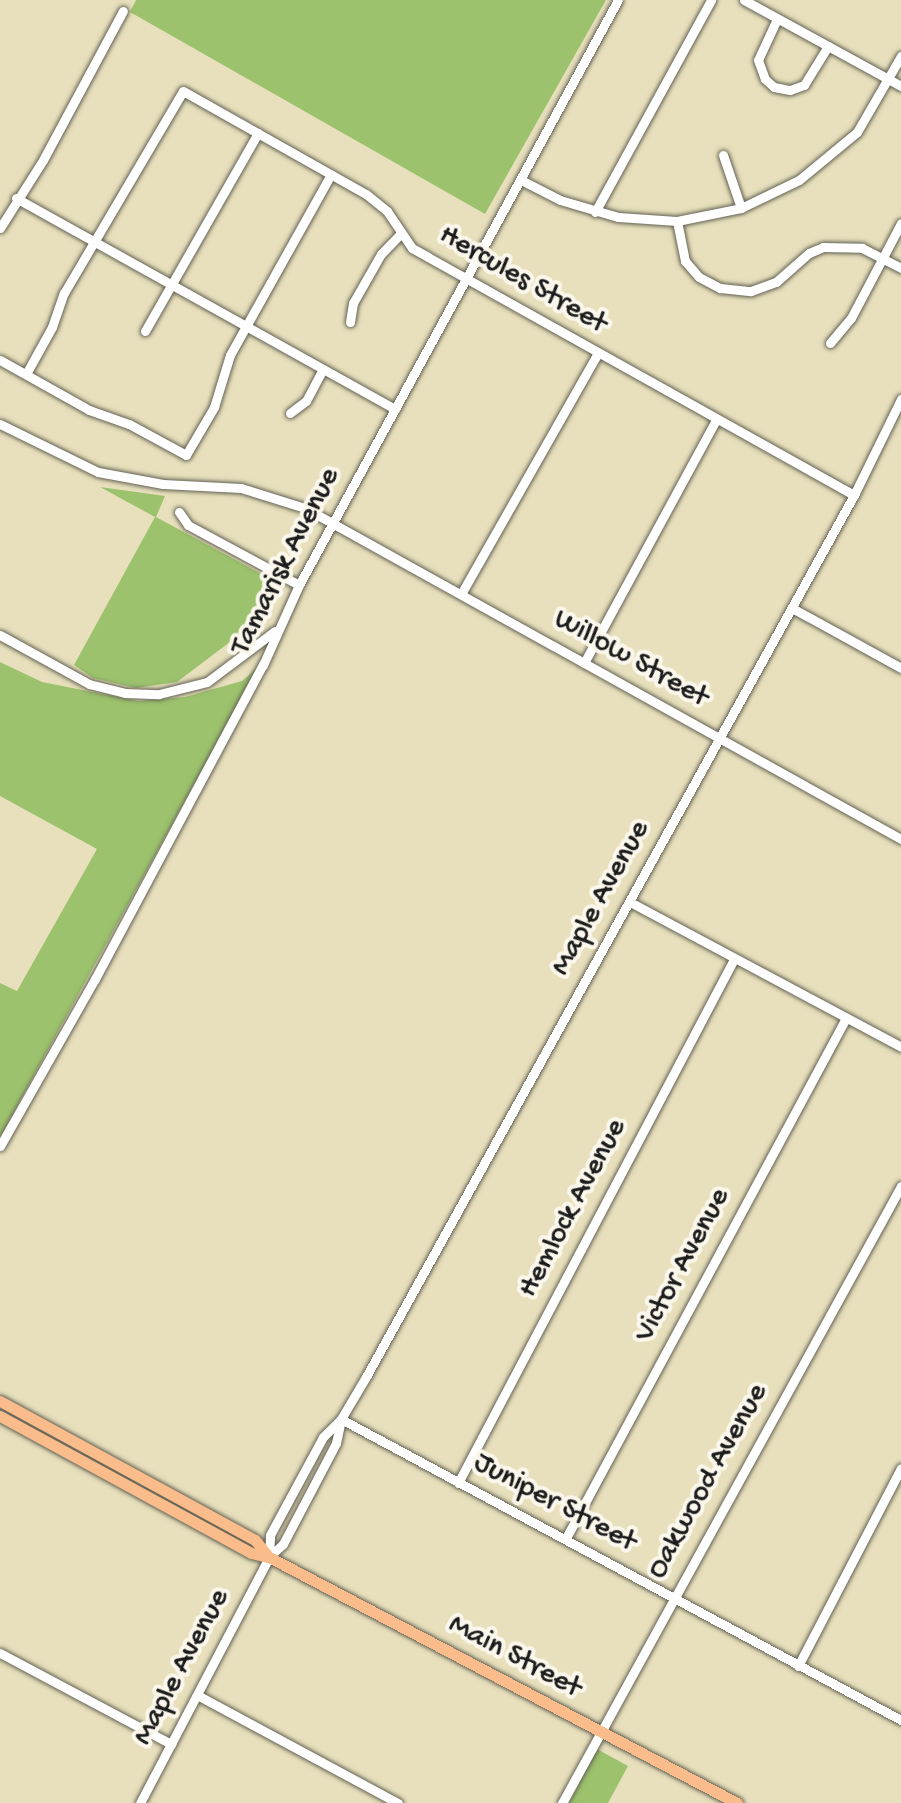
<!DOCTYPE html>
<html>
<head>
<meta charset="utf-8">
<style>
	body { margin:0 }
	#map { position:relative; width:901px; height:1803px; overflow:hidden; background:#e8e0bc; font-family:"Gochi Hand",sans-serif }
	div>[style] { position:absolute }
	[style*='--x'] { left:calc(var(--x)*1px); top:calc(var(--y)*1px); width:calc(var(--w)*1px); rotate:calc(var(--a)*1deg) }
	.green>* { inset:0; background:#9cc26d }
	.roads { filter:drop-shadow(0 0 2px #636154) drop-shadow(0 0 2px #636154) }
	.minor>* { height:9px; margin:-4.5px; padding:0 4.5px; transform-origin:4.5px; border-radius:4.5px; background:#fff }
	.major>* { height:11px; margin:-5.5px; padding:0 5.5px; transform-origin:5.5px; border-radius:5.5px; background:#f9bc8a }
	span { translate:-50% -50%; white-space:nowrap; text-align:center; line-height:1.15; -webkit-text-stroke:8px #fbf7ec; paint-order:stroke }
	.street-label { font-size:30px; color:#1c1c1c }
</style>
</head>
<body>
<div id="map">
	<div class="green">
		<div style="clip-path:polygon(136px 0,606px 0,485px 214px,130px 12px)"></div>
		<div style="clip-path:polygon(100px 487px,165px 496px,156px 517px,280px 584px,278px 594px,247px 629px,177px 682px,136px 688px,93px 678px,74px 665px,155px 517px)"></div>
		<div style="clip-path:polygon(0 662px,42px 682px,138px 701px,185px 697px,242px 681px,259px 666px,0 1137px,0 983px,17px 991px,97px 849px,0 796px)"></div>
		<div style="clip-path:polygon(597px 1749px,628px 1766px,608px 1803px,569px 1803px)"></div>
	</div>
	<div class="roads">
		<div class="minor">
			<div style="--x:744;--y:0;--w:179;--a:28.7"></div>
			<div style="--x:777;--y:19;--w:45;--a:114.9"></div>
			<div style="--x:758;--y:60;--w:20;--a:70"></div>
			<div style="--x:765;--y:79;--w:12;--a:42"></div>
			<div style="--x:774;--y:87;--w:16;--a:11"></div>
			<div style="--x:790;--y:90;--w:15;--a:-20"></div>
			<div style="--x:804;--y:85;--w:46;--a:-58.4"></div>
			<div style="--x:723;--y:155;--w:56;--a:71.2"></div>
			<div style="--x:521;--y:180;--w:44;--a:27.1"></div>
			<div style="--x:560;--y:200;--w:60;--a:16.3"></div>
			<div style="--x:618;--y:217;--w:59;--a:3.9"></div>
			<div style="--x:677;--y:221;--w:65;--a:-11.5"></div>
			<div style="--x:741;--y:208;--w:64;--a:-25.8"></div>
			<div style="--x:799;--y:180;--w:75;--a:-39.6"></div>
			<div style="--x:857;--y:132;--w:88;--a:-59.9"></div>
			<div style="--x:16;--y:198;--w:434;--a:29.1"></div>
			<div style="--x:595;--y:212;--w:242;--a:-61.3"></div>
			<div style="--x:677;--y:221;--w:41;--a:78.7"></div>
			<div style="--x:685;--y:261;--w:21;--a:49"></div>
			<div style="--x:699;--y:277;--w:24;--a:28"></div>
			<div style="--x:720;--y:288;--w:31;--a:6"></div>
			<div style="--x:751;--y:291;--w:27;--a:-20"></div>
			<div style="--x:776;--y:282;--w:44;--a:-41.3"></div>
			<div style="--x:809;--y:253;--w:15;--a:-23"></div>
			<div style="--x:823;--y:247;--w:39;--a:1"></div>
			<div style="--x:862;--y:248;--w:44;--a:27.1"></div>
			<div style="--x:0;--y:228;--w:80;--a:-57.7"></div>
			<div style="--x:43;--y:160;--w:169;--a:-61.8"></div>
			<div style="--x:350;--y:322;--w:19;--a:-81"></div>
			<div style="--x:353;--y:303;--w:56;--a:-60.3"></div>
			<div style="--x:381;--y:254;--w:29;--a:-46"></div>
			<div style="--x:145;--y:331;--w:228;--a:-60.3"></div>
			<div style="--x:830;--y:343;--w:33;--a:-50"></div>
			<div style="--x:851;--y:318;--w:107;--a:-62.2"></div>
			<div style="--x:0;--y:360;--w:102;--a:29.3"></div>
			<div style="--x:89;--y:410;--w:42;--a:19.3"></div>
			<div style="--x:129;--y:424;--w:65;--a:28.5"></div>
			<div style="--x:186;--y:455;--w:56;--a:-59.7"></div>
			<div style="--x:214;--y:407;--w:54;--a:-72.9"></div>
			<div style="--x:230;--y:355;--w:207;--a:-60.8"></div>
			<div style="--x:26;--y:374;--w:54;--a:-61"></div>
			<div style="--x:52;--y:327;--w:36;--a:-71"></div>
			<div style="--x:64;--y:293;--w:234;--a:-59.5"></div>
			<div style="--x:183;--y:91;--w:210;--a:29.4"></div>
			<div style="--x:366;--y:194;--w:27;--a:39"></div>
			<div style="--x:387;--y:211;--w:45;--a:56"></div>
			<div style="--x:412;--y:248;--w:18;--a:29"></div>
			<div style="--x:428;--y:257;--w:488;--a:29.2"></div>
			<div style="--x:290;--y:413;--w:20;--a:-37"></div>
			<div style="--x:306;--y:401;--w:36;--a:-62"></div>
			<div style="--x:0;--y:424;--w:109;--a:26.1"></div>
			<div style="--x:98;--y:472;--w:66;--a:10.5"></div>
			<div style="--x:163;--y:484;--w:78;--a:2.9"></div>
			<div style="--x:241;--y:488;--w:67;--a:17.4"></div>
			<div style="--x:305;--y:508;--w:682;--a:29.05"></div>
			<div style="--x:179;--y:512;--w:16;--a:55"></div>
			<div style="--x:188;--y:525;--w:126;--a:28.4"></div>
			<div style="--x:461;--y:594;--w:277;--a:-60.4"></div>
			<div style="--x:792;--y:608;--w:124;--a:28.8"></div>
			<div style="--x:0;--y:635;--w:102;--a:28.8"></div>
			<div style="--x:89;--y:684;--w:37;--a:14"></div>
			<div style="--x:125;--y:693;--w:34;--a:2"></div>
			<div style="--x:159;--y:694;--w:49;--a:-14"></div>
			<div style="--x:207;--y:682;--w:85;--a:-36.9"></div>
			<div style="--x:584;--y:663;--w:277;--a:-61.5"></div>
			<div style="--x:630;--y:902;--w:307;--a:28.1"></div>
			<div style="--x:0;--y:1146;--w:192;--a:-60.4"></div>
			<div style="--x:95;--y:979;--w:356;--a:-61.9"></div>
			<div style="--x:263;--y:665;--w:88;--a:-65.8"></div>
			<div style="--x:299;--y:585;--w:666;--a:-61.4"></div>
			<div style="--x:341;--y:1419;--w:636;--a:28.26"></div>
			<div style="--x:458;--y:1483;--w:592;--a:-62.22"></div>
			<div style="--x:566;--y:1538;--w:591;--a:-61.7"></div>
			<div style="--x:269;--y:1557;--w:22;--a:-87"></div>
			<div style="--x:270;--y:1535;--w:111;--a:-61.6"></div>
			<div style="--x:323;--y:1437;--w:25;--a:-45"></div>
			<div style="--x:341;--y:1419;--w:51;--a:-59.4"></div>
			<div style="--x:367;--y:1375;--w:1006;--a:-61.04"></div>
			<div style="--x:854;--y:495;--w:107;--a:-63.9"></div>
			<div style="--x:0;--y:1653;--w:194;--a:28"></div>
			<div style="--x:798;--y:1666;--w:223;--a:-62.5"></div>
			<div style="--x:199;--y:1696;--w:226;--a:28.3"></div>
			<div style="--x:140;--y:1803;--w:278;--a:-62.3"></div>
			<div style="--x:269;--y:1557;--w:19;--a:-43"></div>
			<div style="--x:283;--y:1544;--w:114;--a:-62.3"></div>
			<div style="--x:336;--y:1443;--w:25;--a:-78"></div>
			<div style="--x:562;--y:1803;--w:704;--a:-61.21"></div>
		</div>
		<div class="major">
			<div style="--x:0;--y:1401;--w:290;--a:28.6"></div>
			<div style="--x:255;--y:1540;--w:22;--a:51"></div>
			<div style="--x:0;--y:1416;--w:286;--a:28.6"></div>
			<div style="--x:251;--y:1553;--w:18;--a:13"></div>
			<div style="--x:269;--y:1557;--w:529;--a:27.73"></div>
		</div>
	</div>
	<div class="street-label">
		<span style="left:522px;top:281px;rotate:30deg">Hercules Street</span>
		<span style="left:287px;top:562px;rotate:-63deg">Tamarisk Avenue</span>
		<span style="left:630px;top:660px;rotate:29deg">Willow Street</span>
		<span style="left:602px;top:899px;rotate:-61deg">Maple Avenue</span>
		<span style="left:574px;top:1209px;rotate:-62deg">Hemlock Avenue</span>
		<span style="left:684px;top:1266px;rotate:-62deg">Victor Avenue</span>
		<span style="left:709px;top:1482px;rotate:-61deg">Oakwood Avenue</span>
		<span style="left:554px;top:1504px;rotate:28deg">Juniper Street</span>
		<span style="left:514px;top:1658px;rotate:28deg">Main Street</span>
		<span style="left:183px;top:1668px;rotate:-62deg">Maple Avenue</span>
	</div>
</div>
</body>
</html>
